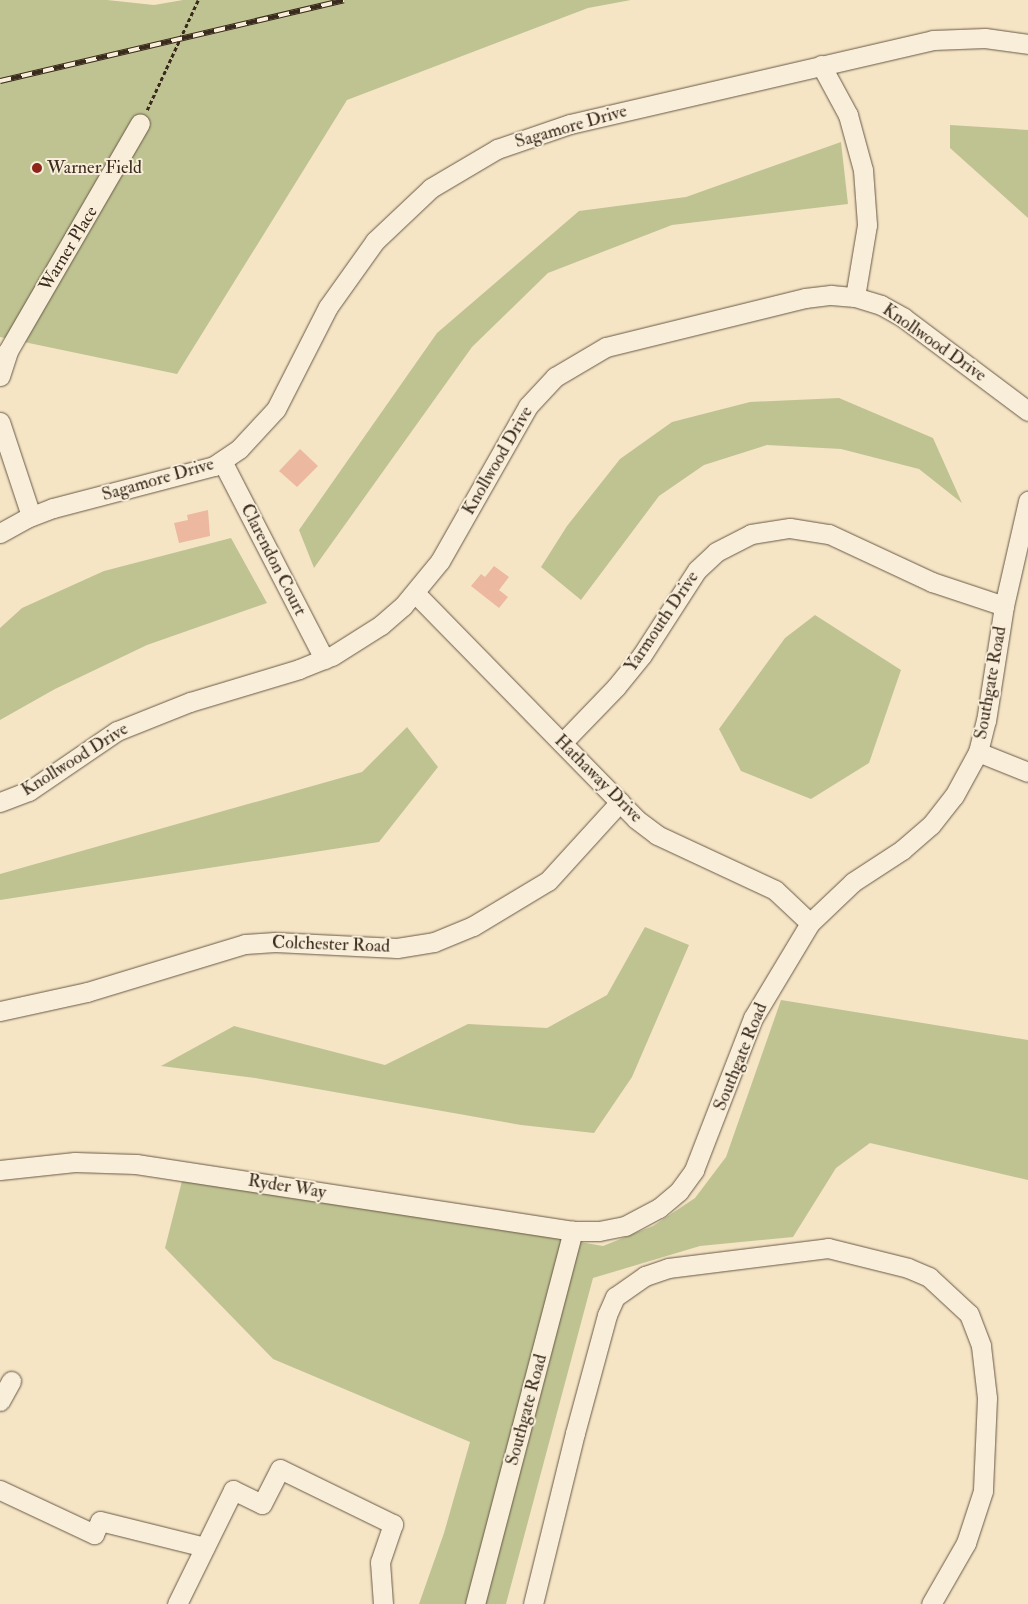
<!DOCTYPE html>
<html>
<head>
<meta charset="utf-8">
<style>
	body { margin:0 }
	#map { position:relative; width:1028px; height:1604px; overflow:hidden; background:#f5e5c5; font-family:"IM FELL Double Pica",serif }
	div>[style] { position:absolute }
	[style*='--x'] { left:calc(var(--x)*1px); top:calc(var(--y)*1px); width:calc(var(--w)*1px); rotate:calc(var(--a)*1deg) }
	.green>* { inset:0; background:#bfc392 }
	.building>* { inset:0; background:#ecb8a0 }
	.path>* { height:2.5px; margin-top:-1.25px; transform-origin:0; background:repeating-linear-gradient(90deg,#3a2a1d 0 4px,transparent 0 6.5px) }
	.roads { filter:drop-shadow(0 0 1px #695947) drop-shadow(0 0 1px #695947) }
	.minor>* { height:19px; margin:-9.5px; padding:0 9.5px; transform-origin:9.5px; border-radius:9.5px; background:#f8eed9 }
	.rail>* { height:5.5px; margin-top:-2.75px; transform-origin:0; background:repeating-linear-gradient(90deg,#f8eed9 0 11px,#3a2a1d 0 22px); box-sizing:border-box; border-block:1px solid #3a2a1d }
	.dots>* { width:14px; height:14px; translate:-50% -50%; box-sizing:border-box; border:2px solid #f8eed9; border-radius:50% }
	span { translate:-50% -50%; white-space:nowrap; text-align:center; line-height:1.15; -webkit-text-stroke:4px #f8eed9; paint-order:stroke }
	.street-label { font-size:18px; color:#3a2a1d }
	.poi-label { font-size:18px; color:#3a2a1d }
	.left { translate:0 -50%; text-align:left }
</style>
</head>
<body>
<div id="map">
	<div class="green">
		<div style="clip-path:polygon(0 0,107px 0,154px 5px,183px 0,631px 0,588px 8px,347px 100px,177px 374px,0 337px)"></div>
		<div style="clip-path:polygon(950px 125px,1028px 130px,1028px 218px,950px 148px)"></div>
		<div style="clip-path:polygon(841px 142px,848px 204px,672px 225px,548px 273px,472px 347px,314px 568px,299px 530px,437px 333px,579px 211px,686px 197px)"></div>
		<div style="clip-path:polygon(839px 398px,933px 438px,962px 503px,919px 469px,841px 449px,767px 445px,704px 465px,659px 496px,581px 600px,541px 567px,567px 526px,620px 459px,672px 422px,750px 402px)"></div>
		<div style="clip-path:polygon(231px 538px,267px 603px,147px 645px,55px 689px,0 720px,0 628px,22px 608px,104px 571px)"></div>
		<div style="clip-path:polygon(815px 615px,901px 670px,869px 763px,811px 799px,741px 771px,719px 729px,785px 638px)"></div>
		<div style="clip-path:polygon(407px 727px,438px 767px,379px 842px,0 900px,0 874px,362px 772px)"></div>
		<div style="clip-path:polygon(645px 927px,689px 945px,632px 1077px,594px 1133px,521px 1125px,255px 1078px,161px 1066px,234px 1026px,385px 1065px,468px 1024px,547px 1028px,607px 995px)"></div>
		<div style="clip-path:polygon(781px 1000px,1028px 1040px,1028px 1180px,870px 1143px,836px 1168px,793px 1237px,700px 1246px,593px 1278px,506px 1604px,419px 1604px,444px 1533px,470px 1442px,273px 1359px,165px 1248px,184px 1173px,603px 1246px,653px 1226px,695px 1198px,726px 1157px)"></div>
	</div>
	<div class="building">
		<div style="clip-path:polygon(300px 449px,318px 466px,297px 487px,279px 471px)"></div>
		<div style="clip-path:polygon(208px 510px,210px 536px,179px 543px,174px 523px,188px 520px,187px 515px)"></div>
		<div style="clip-path:polygon(494px 566px,509px 577px,499px 590px,508px 597px,499px 608px,471px 586px,481px 574px,485px 577px)"></div>
	</div>
	<div class="path">
		<div style="--x:147;--y:110;--w:121;--a:-65.1"></div>
	</div>
	<div class="roads">
		<div class="minor">
			<div style="--x:821;--y:65;--w:57;--a:61.6"></div>
			<div style="--x:848;--y:115;--w:57;--a:74.7"></div>
			<div style="--x:863;--y:170;--w:55;--a:85.8"></div>
			<div style="--x:867;--y:225;--w:73;--a:99.5"></div>
			<div style="--x:0;--y:376;--w:26;--a:-72"></div>
			<div style="--x:8;--y:351;--w:263;--a:-59.9"></div>
			<div style="--x:0;--y:422;--w:99;--a:71.7"></div>
			<div style="--x:222;--y:461;--w:223;--a:62.7"></div>
			<div style="--x:0;--y:533;--w:31;--a:-29"></div>
			<div style="--x:27;--y:518;--w:28;--a:-21"></div>
			<div style="--x:53;--y:508;--w:166;--a:-14.6"></div>
			<div style="--x:214;--y:466;--w:30;--a:-34"></div>
			<div style="--x:239;--y:449;--w:54;--a:-47.2"></div>
			<div style="--x:276;--y:409;--w:114;--a:-63"></div>
			<div style="--x:328;--y:307;--w:81;--a:-54.5"></div>
			<div style="--x:375;--y:241;--w:77;--a:-43.4"></div>
			<div style="--x:431;--y:188;--w:77;--a:-30.6"></div>
			<div style="--x:497;--y:149;--w:77;--a:-18.9"></div>
			<div style="--x:570;--y:124;--w:373;--a:-13"></div>
			<div style="--x:933;--y:40;--w:52;--a:-2.2"></div>
			<div style="--x:985;--y:38;--w:43;--a:7.9"></div>
			<div style="--x:415;--y:593;--w:316;--a:45.6"></div>
			<div style="--x:636;--y:819;--w:26;--a:37"></div>
			<div style="--x:657;--y:835;--w:130;--a:25"></div>
			<div style="--x:775;--y:890;--w:48;--a:43.3"></div>
			<div style="--x:562;--y:743;--w:78;--a:-46"></div>
			<div style="--x:616;--y:687;--w:41;--a:-50.9"></div>
			<div style="--x:642;--y:655;--w:101;--a:-57.1"></div>
			<div style="--x:697;--y:570;--w:26;--a:-43"></div>
			<div style="--x:716;--y:552;--w:39;--a:-27"></div>
			<div style="--x:751;--y:534;--w:39;--a:-9"></div>
			<div style="--x:790;--y:528;--w:39;--a:9"></div>
			<div style="--x:829;--y:534;--w:114;--a:25"></div>
			<div style="--x:932;--y:582;--w:76;--a:18.4"></div>
			<div style="--x:978;--y:752;--w:54;--a:21.8"></div>
			<div style="--x:0;--y:802;--w:31;--a:-21"></div>
			<div style="--x:29;--y:791;--w:107;--a:-34.3"></div>
			<div style="--x:117;--y:731;--w:79;--a:-21.7"></div>
			<div style="--x:190;--y:702;--w:114;--a:-16.8"></div>
			<div style="--x:299;--y:669;--w:35;--a:-22"></div>
			<div style="--x:332;--y:656;--w:58;--a:-32.3"></div>
			<div style="--x:381;--y:625;--w:29;--a:-41"></div>
			<div style="--x:403;--y:606;--w:58;--a:-50.6"></div>
			<div style="--x:440;--y:561;--w:178;--a:-60.4"></div>
			<div style="--x:528;--y:406;--w:40;--a:-47"></div>
			<div style="--x:555;--y:377;--w:59;--a:-30.5"></div>
			<div style="--x:606;--y:347;--w:205;--a:-13.8"></div>
			<div style="--x:805;--y:298;--w:26;--a:-7"></div>
			<div style="--x:831;--y:295;--w:24;--a:5"></div>
			<div style="--x:855;--y:297;--w:27;--a:17"></div>
			<div style="--x:881;--y:305;--w:26;--a:29"></div>
			<div style="--x:904;--y:318;--w:155;--a:36.9"></div>
			<div style="--x:0;--y:1011;--w:89;--a:-12.3"></div>
			<div style="--x:87;--y:992;--w:165;--a:-16.9"></div>
			<div style="--x:245;--y:944;--w:30;--a:-4"></div>
			<div style="--x:275;--y:942;--w:122;--a:2.8"></div>
			<div style="--x:397;--y:948;--w:37;--a:-9"></div>
			<div style="--x:434;--y:942;--w:42;--a:-22.3"></div>
			<div style="--x:473;--y:926;--w:87;--a:-31"></div>
			<div style="--x:548;--y:881;--w:107;--a:-47.7"></div>
			<div style="--x:0;--y:1170;--w:75;--a:-6.1"></div>
			<div style="--x:75;--y:1162;--w:61;--a:1.9"></div>
			<div style="--x:136;--y:1164;--w:442;--a:8.7"></div>
			<div style="--x:573;--y:1231;--w:26;--a:0"></div>
			<div style="--x:599;--y:1231;--w:26;--a:-11"></div>
			<div style="--x:625;--y:1226;--w:38;--a:-28"></div>
			<div style="--x:659;--y:1208;--w:26;--a:-40"></div>
			<div style="--x:679;--y:1191;--w:26;--a:-54"></div>
			<div style="--x:694;--y:1170;--w:163;--a:-68.8"></div>
			<div style="--x:753;--y:1018;--w:111;--a:-59"></div>
			<div style="--x:810;--y:923;--w:59;--a:-43.6"></div>
			<div style="--x:853;--y:882;--w:59;--a:-33.1"></div>
			<div style="--x:902;--y:850;--w:38;--a:-41"></div>
			<div style="--x:931;--y:825;--w:37;--a:-52"></div>
			<div style="--x:954;--y:796;--w:50;--a:-61.4"></div>
			<div style="--x:978;--y:752;--w:32;--a:-76"></div>
			<div style="--x:986;--y:721;--w:116;--a:-81.1"></div>
			<div style="--x:1004;--y:606;--w:108;--a:-77.1"></div>
			<div style="--x:0;--y:1401;--w:23;--a:-61"></div>
			<div style="--x:0;--y:1490;--w:104;--a:25.1"></div>
			<div style="--x:94;--y:1534;--w:14;--a:-65"></div>
			<div style="--x:100;--y:1521;--w:108;--a:13.9"></div>
			<div style="--x:177;--y:1604;--w:127;--a:-63.8"></div>
			<div style="--x:233;--y:1490;--w:32;--a:26"></div>
			<div style="--x:262;--y:1504;--w:39;--a:-63"></div>
			<div style="--x:280;--y:1469;--w:126;--a:26"></div>
			<div style="--x:393;--y:1524;--w:40;--a:108.9"></div>
			<div style="--x:380;--y:1562;--w:42;--a:85.9"></div>
			<div style="--x:475;--y:1604;--w:386;--a:-75.3"></div>
			<div style="--x:533;--y:1604;--w:176;--a:-76.2"></div>
			<div style="--x:575;--y:1433;--w:122;--a:-74.8"></div>
			<div style="--x:607;--y:1315;--w:20;--a:-66"></div>
			<div style="--x:615;--y:1297;--w:37;--a:-35"></div>
			<div style="--x:645;--y:1276;--w:24;--a:-19"></div>
			<div style="--x:668;--y:1268;--w:161;--a:-7.1"></div>
			<div style="--x:828;--y:1248;--w:82;--a:14"></div>
			<div style="--x:908;--y:1268;--w:23;--a:23"></div>
			<div style="--x:929;--y:1277;--w:54;--a:42.8"></div>
			<div style="--x:969;--y:1314;--w:34;--a:69"></div>
			<div style="--x:981;--y:1346;--w:52;--a:83.4"></div>
			<div style="--x:987;--y:1398;--w:93;--a:92.5"></div>
			<div style="--x:983;--y:1491;--w:55;--a:108.1"></div>
			<div style="--x:966;--y:1543;--w:70;--a:119.8"></div>
		</div>
	</div>
	<div class="rail">
		<div style="--x:0;--y:81;--w:353;--a:-13.2"></div>
	</div>
	<div class="dots">
		<div style="left:37px;top:168px;background:#8f2418"></div>
	</div>
	<div class="street-label">
		<span style="left:571px;top:127px;rotate:-16deg">Sagamore Drive</span>
		<span style="left:69px;top:249px;rotate:-59deg">Warner Place</span>
		<span style="left:934px;top:343px;rotate:35deg">Knollwood Drive</span>
		<span style="left:498px;top:461px;rotate:-60deg">Knollwood Drive</span>
		<span style="left:158px;top:480px;rotate:-16deg">Sagamore Drive</span>
		<span style="left:273px;top:560px;rotate:63deg">Clarendon Court</span>
		<span style="left:662px;top:622px;rotate:-56deg">Yarmouth Drive</span>
		<span style="left:991px;top:683px;rotate:-80deg">Southgate Road</span>
		<span style="left:75px;top:760px;rotate:-32deg">Knollwood Drive</span>
		<span style="left:598px;top:779px;rotate:45deg">Hathaway Drive</span>
		<span style="left:331px;top:945px;rotate:2deg">Colchester Road</span>
		<span style="left:741px;top:1057px;rotate:-68deg">Southgate Road</span>
		<span style="left:287px;top:1187px;rotate:9deg">Ryder Way</span>
		<span style="left:527px;top:1410px;rotate:-75deg">Southgate Road</span>
	</div>
	<div class="poi-label">
		<span class="left" style="left:47px;top:168px">Warner Field</span>
	</div>
</div>
</body>
</html>
